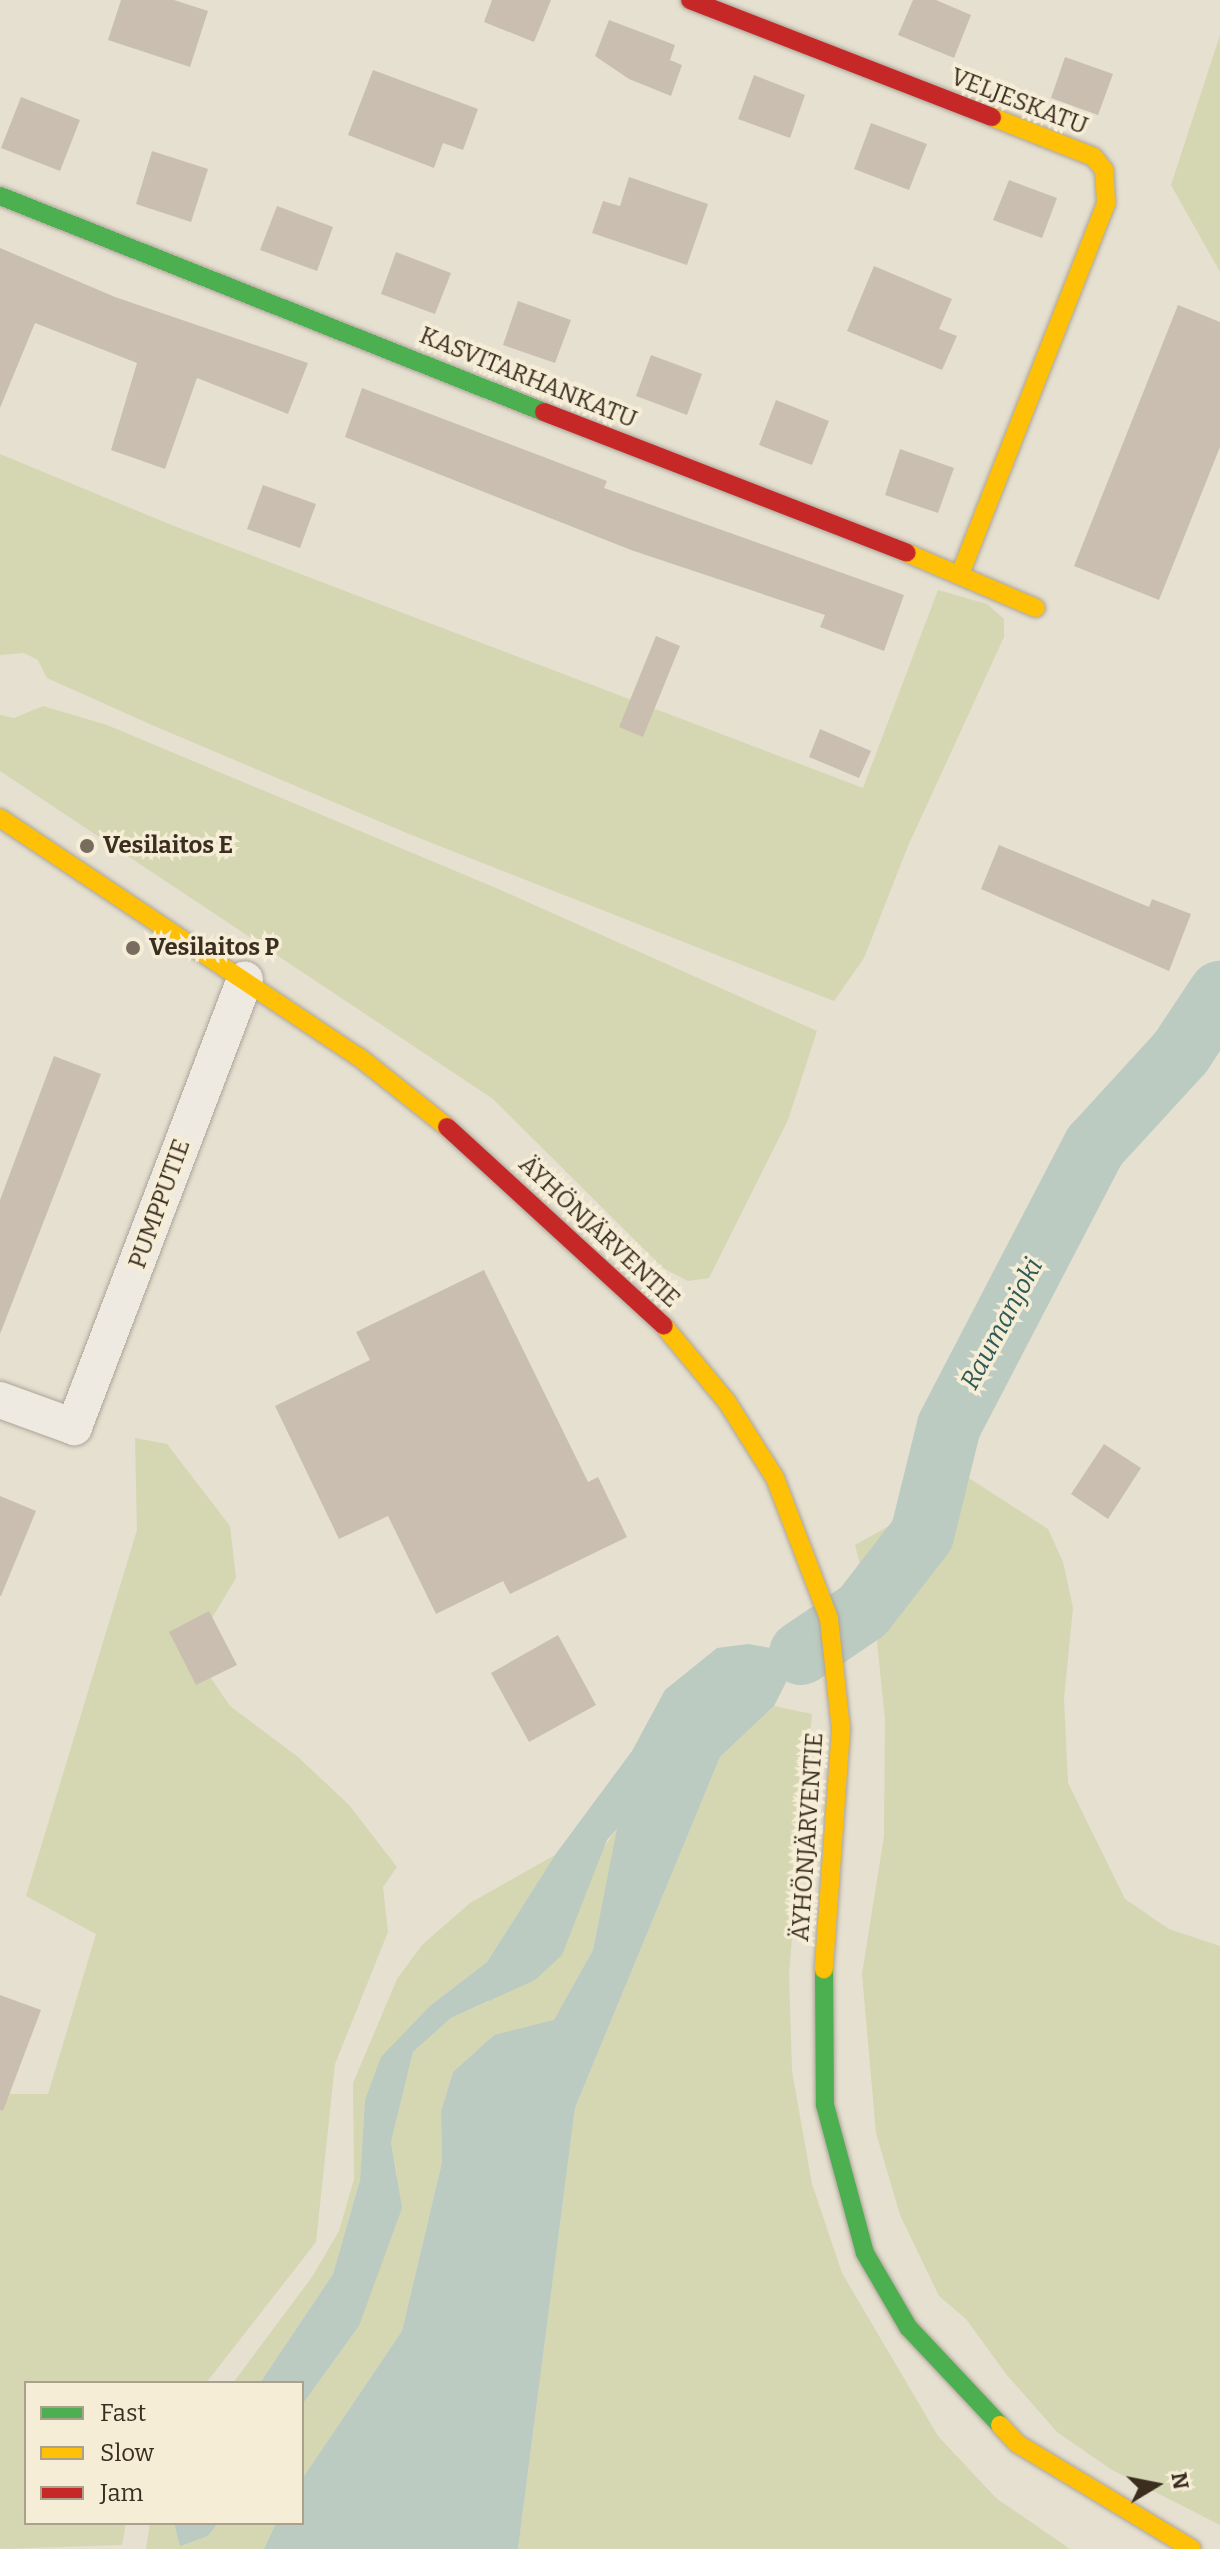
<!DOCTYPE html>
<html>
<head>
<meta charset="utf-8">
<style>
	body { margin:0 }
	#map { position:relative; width:1220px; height:2549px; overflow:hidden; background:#e6e0d0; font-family:Bitter,serif }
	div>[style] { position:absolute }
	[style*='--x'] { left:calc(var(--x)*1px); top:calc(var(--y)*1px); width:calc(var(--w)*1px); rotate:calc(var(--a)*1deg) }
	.green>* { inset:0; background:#d5d6b2 }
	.water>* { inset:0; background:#bbcbc1 }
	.river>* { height:64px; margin:-32px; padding:0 32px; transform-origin:32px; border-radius:32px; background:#bbcbc1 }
	.building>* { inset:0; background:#cabeb1 }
	.roads { filter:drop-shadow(0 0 2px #aba498) drop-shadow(0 0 2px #aba498) }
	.street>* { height:36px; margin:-18px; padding:0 18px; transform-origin:18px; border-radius:18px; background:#eeeae1 }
	.fast>* { height:18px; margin:-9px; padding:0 9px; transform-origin:9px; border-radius:9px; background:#4caf50 }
	.slow>* { height:18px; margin:-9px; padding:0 9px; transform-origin:9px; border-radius:9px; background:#ffc107 }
	.jam>* { height:18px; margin:-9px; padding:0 9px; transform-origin:9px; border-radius:9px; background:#c62828 }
	.dots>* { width:22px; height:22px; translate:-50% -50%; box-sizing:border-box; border:4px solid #f6edd6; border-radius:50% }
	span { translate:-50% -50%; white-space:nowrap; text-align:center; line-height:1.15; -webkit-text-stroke:7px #f6edd6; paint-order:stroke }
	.street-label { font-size:24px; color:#3b2d20 }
	.poi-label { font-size:24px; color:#3b2d20; font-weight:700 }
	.left { translate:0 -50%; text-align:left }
	.water-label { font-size:26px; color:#2f5a57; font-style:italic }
	.legend { position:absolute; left:24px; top:2381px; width:280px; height:144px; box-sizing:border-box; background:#f6edd6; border:2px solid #aba08d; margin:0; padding:10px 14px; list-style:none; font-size:24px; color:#3b2d20 }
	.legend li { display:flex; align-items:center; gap:16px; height:40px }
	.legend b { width:40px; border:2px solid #aba08d }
	.north { position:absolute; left:1116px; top:2445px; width:80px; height:80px; -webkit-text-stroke:6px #f6edd6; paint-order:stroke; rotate:80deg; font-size:22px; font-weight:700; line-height:32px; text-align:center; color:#3b2d20 }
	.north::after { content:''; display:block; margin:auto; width:28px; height:36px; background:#3b2d20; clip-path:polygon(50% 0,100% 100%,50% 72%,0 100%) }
</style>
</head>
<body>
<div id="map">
	<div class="green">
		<div style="clip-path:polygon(1220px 35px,1220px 272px,1171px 185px)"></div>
		<div style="clip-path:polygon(0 454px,169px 524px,863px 788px,938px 590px,987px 604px,1004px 619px,1004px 637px,908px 846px,864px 958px,834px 1001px,409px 834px,152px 725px,47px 678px,38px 660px,24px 653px,0 655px)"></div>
		<div style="clip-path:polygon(43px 706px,107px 725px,496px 888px,817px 1031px,788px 1120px,709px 1278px,688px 1281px,663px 1268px,493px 1099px,0 771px,0 715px,14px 718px)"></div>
		<div style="clip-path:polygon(135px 1438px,167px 1444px,230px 1526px,236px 1578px,206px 1628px,206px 1671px,230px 1706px,298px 1757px,349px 1805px,397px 1867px,383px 1887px,388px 1932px,335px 2064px,316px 2242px,206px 2383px,26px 2383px,26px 2523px,126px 2523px,122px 2545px,0 2549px,0 2094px,48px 2094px,96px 1934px,26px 1896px,137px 1530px)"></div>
		<div style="clip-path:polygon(946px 1473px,961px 1473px,1048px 1529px,1063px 1562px,1073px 1608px,1064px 1698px,1068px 1783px,1125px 1899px,1169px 1929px,1220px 1946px,1220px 2525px,1112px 2470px,1057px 2432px,1006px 2374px,966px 2319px,939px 2296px,900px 2215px,876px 2133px,862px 1974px,884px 1836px,885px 1720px,875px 1622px,855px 1545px,914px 1512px)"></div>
		<div style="clip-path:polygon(774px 1706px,812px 1714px,789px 1973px,792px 2071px,812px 2184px,842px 2273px,938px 2436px,996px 2498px,1070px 2549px,518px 2549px,575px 2108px,720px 1757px)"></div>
		<div style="clip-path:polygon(618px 1828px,593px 1950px,554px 2021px,494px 2035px,453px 2072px,441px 2111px,442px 2162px,402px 2331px,302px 2479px,302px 2405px,359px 2326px,397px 2175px,391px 2142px,413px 2052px,451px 2018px,488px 2002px)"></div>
		<div style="clip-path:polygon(555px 1855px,487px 1962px,431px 2005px,365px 2100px,360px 2180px,333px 2274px,260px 2383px,233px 2383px,312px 2277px,339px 2231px,354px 2179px,353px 2083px,397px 1979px,422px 1945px,470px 1903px)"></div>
		<div style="clip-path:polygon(150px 2523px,174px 2523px,180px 2545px,208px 2536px,218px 2523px,276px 2523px,264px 2549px,146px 2549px)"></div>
	</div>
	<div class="water">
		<div style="clip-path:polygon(748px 1644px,801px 1653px,774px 1706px,720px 1757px,575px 2108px,518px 2549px,264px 2549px,276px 2523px,302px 2523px,302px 2479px,402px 2331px,442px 2162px,441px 2111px,453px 2072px,494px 2035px,554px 2020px,593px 1950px,617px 1829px,607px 1840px,562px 1955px,535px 1980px,451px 2018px,413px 2052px,391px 2142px,402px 2208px,359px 2326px,302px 2405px,302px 2383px,260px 2383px,333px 2274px,360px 2180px,365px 2100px,381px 2057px,431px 2005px,487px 1962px,555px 1855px,632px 1751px,665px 1690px,717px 1648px)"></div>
		<div style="clip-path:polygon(174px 2523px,218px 2523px,208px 2536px,180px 2546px)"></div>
	</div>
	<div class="river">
		<div style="--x:801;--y:1653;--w:75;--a:-34.1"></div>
		<div style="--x:863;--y:1611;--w:96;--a:-52.2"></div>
		<div style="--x:922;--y:1535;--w:112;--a:-76.1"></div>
		<div style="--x:949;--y:1426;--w:316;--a:-62.5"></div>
		<div style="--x:1095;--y:1146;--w:127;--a:-47.5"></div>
		<div style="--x:1181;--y:1052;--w:71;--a:-56.5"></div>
	</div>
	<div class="building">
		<div style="clip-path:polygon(121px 0,174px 0,208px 11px,190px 67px,108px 40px)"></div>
		<div style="clip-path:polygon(492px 0,551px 0,534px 42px,484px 22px)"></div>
		<div style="clip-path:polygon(913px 0,936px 0,971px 15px,954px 58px,898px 35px)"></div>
		<div style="clip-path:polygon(609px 20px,675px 45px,670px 60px,682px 65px,671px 96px,629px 79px,595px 56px)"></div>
		<div style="clip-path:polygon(1065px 57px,1113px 74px,1098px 115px,1051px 98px)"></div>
		<div style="clip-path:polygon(373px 70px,478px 109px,463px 150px,443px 143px,434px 168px,348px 135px)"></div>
		<div style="clip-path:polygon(754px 75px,805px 95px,790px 138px,738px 119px)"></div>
		<div style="clip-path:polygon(21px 97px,80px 120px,60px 171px,1px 148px)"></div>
		<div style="clip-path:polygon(871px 123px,927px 144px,909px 190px,854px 169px)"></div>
		<div style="clip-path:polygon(152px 151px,208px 169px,191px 222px,136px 204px)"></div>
		<div style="clip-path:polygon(629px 177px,708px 204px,687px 265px,592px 233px,603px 201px,620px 206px)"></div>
		<div style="clip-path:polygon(1009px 180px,1057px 198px,1042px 238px,993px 220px)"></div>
		<div style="clip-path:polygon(277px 206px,333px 227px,317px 271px,260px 250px)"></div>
		<div style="clip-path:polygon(0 248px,115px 297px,308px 363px,288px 414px,197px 378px,165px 469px,111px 450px,137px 363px,35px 323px,0 408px)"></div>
		<div style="clip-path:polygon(396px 252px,451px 273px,435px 314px,381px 294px)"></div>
		<div style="clip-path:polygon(874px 266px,952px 299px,939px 329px,957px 336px,942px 370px,847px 331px)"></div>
		<div style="clip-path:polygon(518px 301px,571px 320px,555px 363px,503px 345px)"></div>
		<div style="clip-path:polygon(1178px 305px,1220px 322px,1220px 447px,1159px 600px,1074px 566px)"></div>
		<div style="clip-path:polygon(651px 355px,702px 374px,687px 415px,636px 396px)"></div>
		<div style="clip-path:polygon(362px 388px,607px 481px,604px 488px,904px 595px,884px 651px,820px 627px,825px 615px,631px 550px,345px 437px)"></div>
		<div style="clip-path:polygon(776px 400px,829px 421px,812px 465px,759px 445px)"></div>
		<div style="clip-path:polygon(900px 449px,954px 468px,938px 513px,885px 495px)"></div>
		<div style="clip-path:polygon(263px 485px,316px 504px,300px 548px,247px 529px)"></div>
		<div style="clip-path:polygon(656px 636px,680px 646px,643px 737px,619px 727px)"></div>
		<div style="clip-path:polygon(820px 729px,871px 751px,859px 778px,809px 757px)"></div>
		<div style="clip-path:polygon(999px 845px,1149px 907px,1152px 899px,1191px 914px,1169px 971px,981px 889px)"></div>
		<div style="clip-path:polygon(54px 1056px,101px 1074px,0 1334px,0 1200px)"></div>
		<div style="clip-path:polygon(484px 1270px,588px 1482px,598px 1477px,627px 1537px,510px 1594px,503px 1581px,436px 1614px,388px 1516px,339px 1539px,275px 1406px,370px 1360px,356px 1332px)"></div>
		<div style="clip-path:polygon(1104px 1444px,1141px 1468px,1108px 1519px,1071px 1494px)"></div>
		<div style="clip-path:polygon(0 1496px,36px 1511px,1px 1596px,0 1596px)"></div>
		<div style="clip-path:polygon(209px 1611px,237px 1665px,196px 1685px,169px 1632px)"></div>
		<div style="clip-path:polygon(558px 1635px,596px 1705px,529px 1742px,491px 1673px)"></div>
		<div style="clip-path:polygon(0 1995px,41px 2010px,3px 2111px,0 2110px)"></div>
	</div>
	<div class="roads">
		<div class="street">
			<div style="--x:0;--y:1400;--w:79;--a:20"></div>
			<div style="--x:74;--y:1427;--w:479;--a:-69.1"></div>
		</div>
		<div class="fast">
			<div style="--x:0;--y:196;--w:585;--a:21.66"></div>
			<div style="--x:824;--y:1969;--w:136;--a:89.6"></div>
			<div style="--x:825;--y:2105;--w:153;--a:74.9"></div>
			<div style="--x:865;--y:2253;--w:86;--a:59.8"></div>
			<div style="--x:908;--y:2327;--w:134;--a:46.8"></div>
		</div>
		<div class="slow">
			<div style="--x:907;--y:553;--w:140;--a:23.1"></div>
			<div style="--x:961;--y:572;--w:396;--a:-68.5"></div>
			<div style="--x:1106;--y:203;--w:33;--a:-93"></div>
			<div style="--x:1104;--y:170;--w:16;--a:-128"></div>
			<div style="--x:1094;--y:157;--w:110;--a:-158.6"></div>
			<div style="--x:0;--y:818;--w:431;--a:33.7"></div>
			<div style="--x:359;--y:1057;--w:112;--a:38.5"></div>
			<div style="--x:664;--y:1326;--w:99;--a:50.3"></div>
			<div style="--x:727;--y:1402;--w:90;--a:57.7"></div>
			<div style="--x:775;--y:1478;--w:151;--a:69"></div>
			<div style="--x:829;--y:1619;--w:111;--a:83.8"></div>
			<div style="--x:841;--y:1729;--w:241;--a:94.1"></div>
			<div style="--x:1000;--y:2425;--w:26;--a:47"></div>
			<div style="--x:1018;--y:2444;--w:203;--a:31.1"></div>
		</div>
		<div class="jam">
			<div style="--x:690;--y:0;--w:324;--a:21.2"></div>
			<div style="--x:544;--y:412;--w:389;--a:21.2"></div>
			<div style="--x:447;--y:1127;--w:294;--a:42.5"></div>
		</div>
	</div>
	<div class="dots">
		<div style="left:87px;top:846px;background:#776c5e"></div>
		<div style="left:133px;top:948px;background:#776c5e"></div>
	</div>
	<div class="street-label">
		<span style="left:1019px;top:102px;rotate:21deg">VELJESKATU</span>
		<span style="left:528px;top:378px;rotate:22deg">KASVITARHANKATU</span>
		<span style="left:160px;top:1204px;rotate:-70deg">PUMPPUTIE</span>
		<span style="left:599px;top:1232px;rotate:43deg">ÄYHÖNJÄRVENTIE</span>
		<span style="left:808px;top:1837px;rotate:-86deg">ÄYHÖNJÄRVENTIE</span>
	</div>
	<div class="poi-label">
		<span class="left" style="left:103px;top:846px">Vesilaitos E</span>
		<span class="left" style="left:149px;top:948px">Vesilaitos P</span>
	</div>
	<div class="water-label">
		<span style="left:1002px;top:1324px;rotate:-62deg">Raumanjoki</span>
	</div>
	<ul class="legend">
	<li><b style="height:10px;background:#4caf50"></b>Fast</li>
	<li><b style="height:10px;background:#ffc107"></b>Slow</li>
	<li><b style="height:10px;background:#c62828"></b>Jam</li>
	</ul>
	<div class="north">N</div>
</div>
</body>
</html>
